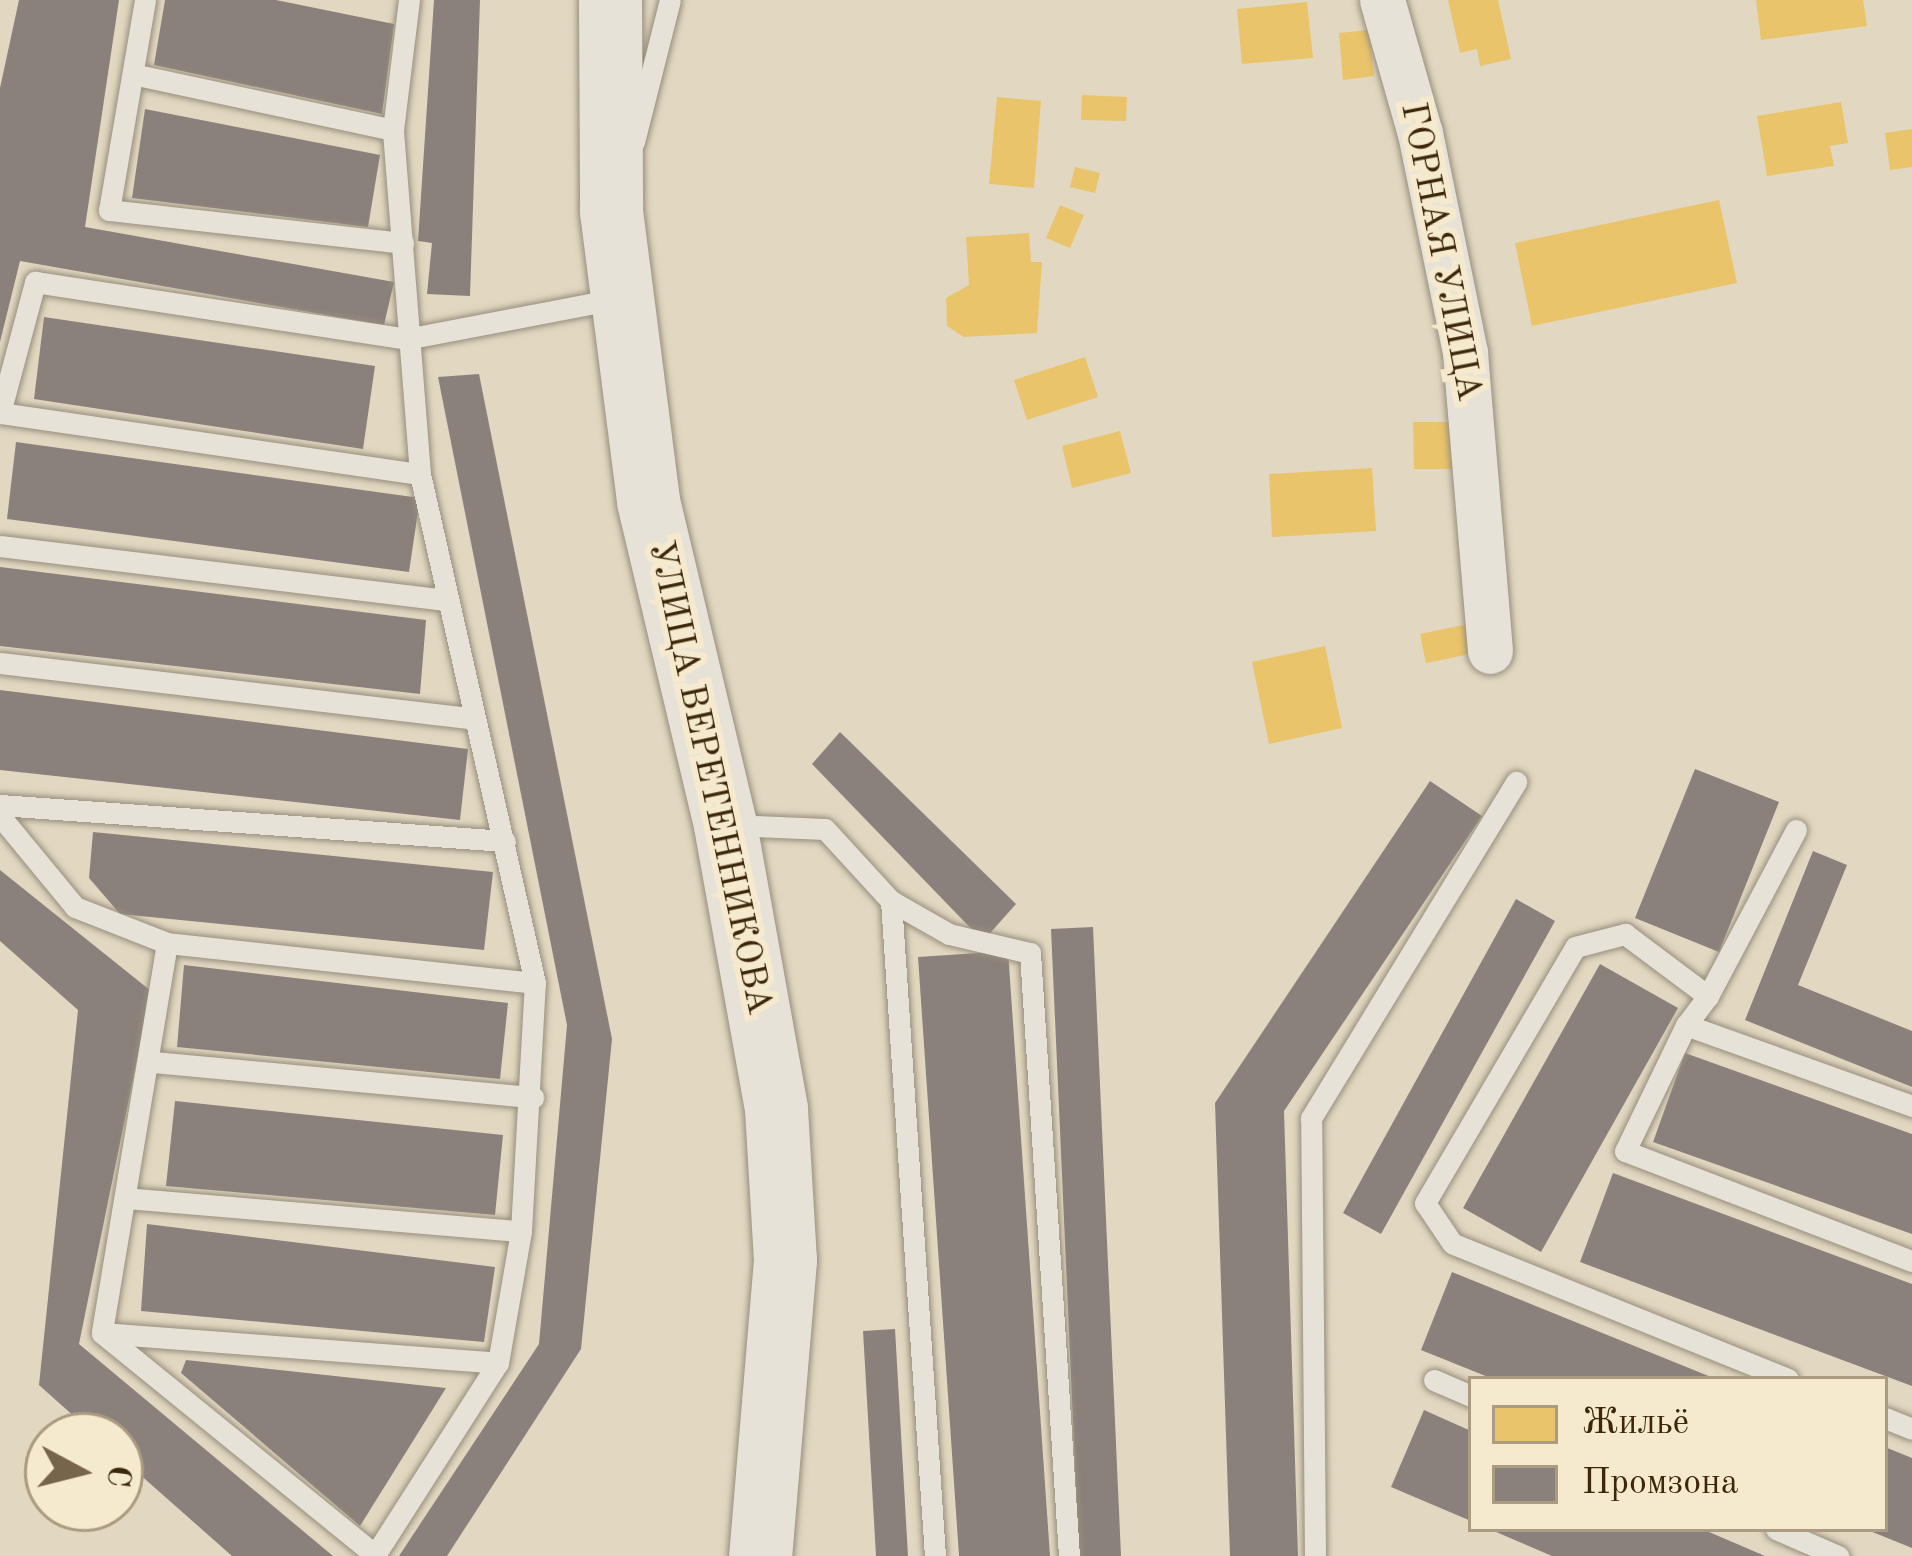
<!DOCTYPE html>
<html>
<head>
<meta charset="utf-8">
<style>
	body { margin:0 }
	#map { position:relative; width:1912px; height:1556px; overflow:hidden; background:#e2d8c1; font-family:"Old Standard TT",serif }
	div>[style] { position:absolute }
	[style*='--x'] { left:calc(var(--x)*1px); top:calc(var(--y)*1px); width:calc(var(--w)*1px); rotate:calc(var(--a)*1deg) }
	.homes>* { inset:0; background:#e9c46a }
	.industry>* { inset:0; background:#8a817c }
	.roads { filter:drop-shadow(0 0 3px #978e7d) drop-shadow(0 0 3px #978e7d) }
	.lane>* { height:21px; margin:-10.5px; padding:0 10.5px; transform-origin:10.5px; border-radius:10.5px; background:#e7e2d7 }
	.street>* { height:45px; margin:-22.5px; padding:0 22.5px; transform-origin:22.5px; border-radius:22.5px; background:#e7e2d7 }
	.secondary>* { height:63px; margin:-31.5px; padding:0 31.5px; transform-origin:31.5px; border-radius:31.5px; background:#e7e2d7 }
	span { translate:-50% -50%; white-space:nowrap; text-align:center; line-height:1.15; -webkit-text-stroke:12px #f5e9ce; paint-order:stroke }
	.street-label { font-size:36px; color:#3d270b }
	.legend { position:absolute; left:1468px; top:1376px; width:420px; height:156px; box-sizing:border-box; background:#f5e9ce; border:3px solid #ab9b80; margin:0; padding:15px 21px; list-style:none; font-size:36px; color:#3d270b }
	.legend li { display:flex; align-items:center; gap:24px; height:60px }
	.legend b { width:60px; border:3px solid #ab9b80 }
	.north { position:absolute; left:24px; top:1412px; width:120px; height:120px; box-sizing:border-box; background:#f5e9ce; border:3px solid #ab9b80; border-radius:50%; rotate:97deg; font-size:33px; font-weight:700; line-height:48px; text-align:center; color:#3d270b }
	.north::after { content:''; display:block; margin:auto; width:42px; height:54px; background:#77654b; clip-path:polygon(50% 0,100% 100%,50% 72%,0 100%) }
</style>
</head>
<body>
<div id="map">
	<div class="homes">
		<div style="clip-path:polygon(1448px 0,1498px 0,1511px 59px,1480px 66px,1477px 49px,1460px 53px)"></div>
		<div style="clip-path:polygon(1756px 0,1863px 0,1867px 26px,1761px 40px)"></div>
		<div style="clip-path:polygon(1307px 2px,1313px 58px,1242px 64px,1237px 9px)"></div>
		<div style="clip-path:polygon(1369px 30px,1374px 76px,1343px 80px,1339px 33px)"></div>
		<div style="clip-path:polygon(1082px 95px,1127px 97px,1126px 121px,1081px 120px)"></div>
		<div style="clip-path:polygon(997px 97px,1041px 101px,1034px 188px,989px 184px)"></div>
		<div style="clip-path:polygon(1841px 102px,1848px 143px,1830px 146px,1834px 166px,1767px 176px,1757px 116px)"></div>
		<div style="clip-path:polygon(1912px 129px,1912px 167px,1890px 170px,1885px 133px)"></div>
		<div style="clip-path:polygon(1075px 167px,1100px 173px,1095px 193px,1070px 187px)"></div>
		<div style="clip-path:polygon(1719px 200px,1737px 283px,1532px 326px,1515px 243px)"></div>
		<div style="clip-path:polygon(1060px 205px,1084px 215px,1070px 248px,1046px 238px)"></div>
		<div style="clip-path:polygon(1029px 233px,1031px 262px,1042px 262px,1037px 333px,964px 337px,947px 326px,946px 298px,969px 285px,966px 237px)"></div>
		<div style="clip-path:polygon(1085px 357px,1098px 397px,1027px 420px,1014px 380px)"></div>
		<div style="clip-path:polygon(1413px 422px,1455px 422px,1456px 469px,1414px 469px)"></div>
		<div style="clip-path:polygon(1120px 431px,1131px 473px,1072px 488px,1062px 446px)"></div>
		<div style="clip-path:polygon(1372px 468px,1376px 531px,1272px 537px,1269px 474px)"></div>
		<div style="clip-path:polygon(1468px 624px,1475px 653px,1426px 663px,1420px 634px)"></div>
		<div style="clip-path:polygon(1325px 646px,1342px 728px,1269px 744px,1252px 662px)"></div>
	</div>
	<div class="industry">
		<div style="clip-path:polygon(19px 0,119px 0,85px 227px,394px 282px,384px 325px,20px 261px,0 342px,0 88px)"></div>
		<div style="clip-path:polygon(165px 0,276px 0,394px 24px,382px 114px,154px 65px)"></div>
		<div style="clip-path:polygon(434px 0,480px 0,470px 296px,427px 294px,432px 243px,418px 241px)"></div>
		<div style="clip-path:polygon(145px 109px,380px 155px,368px 227px,132px 198px)"></div>
		<div style="clip-path:polygon(44px 317px,375px 366px,363px 449px,34px 399px)"></div>
		<div style="clip-path:polygon(479px 374px,612px 1039px,581px 1349px,447px 1556px,399px 1556px,539px 1344px,567px 1025px,438px 377px)"></div>
		<div style="clip-path:polygon(16px 442px,420px 498px,409px 572px,7px 519px)"></div>
		<div style="clip-path:polygon(0 567px,426px 620px,420px 694px,0 646px)"></div>
		<div style="clip-path:polygon(0 690px,468px 749px,460px 820px,0 770px)"></div>
		<div style="clip-path:polygon(840px 732px,1016px 904px,983px 941px,812px 764px)"></div>
		<div style="clip-path:polygon(1695px 769px,1779px 802px,1719px 952px,1635px 918px)"></div>
		<div style="clip-path:polygon(1430px 781px,1482px 816px,1284px 1111px,1298px 1556px,1230px 1556px,1215px 1103px)"></div>
		<div style="clip-path:polygon(93px 832px,493px 872px,484px 950px,120px 914px,89px 878px)"></div>
		<div style="clip-path:polygon(1813px 851px,1847px 865px,1798px 985px,1912px 1031px,1912px 1087px,1745px 1020px)"></div>
		<div style="clip-path:polygon(0 870px,151px 991px,79px 1344px,333px 1556px,232px 1556px,120px 1457px,120px 1436px,96px 1436px,39px 1385px,78px 1010px,0 941px)"></div>
		<div style="clip-path:polygon(1516px 899px,1555px 921px,1381px 1234px,1343px 1213px)"></div>
		<div style="clip-path:polygon(1093px 927px,1121px 1556px,1079px 1556px,1051px 929px)"></div>
		<div style="clip-path:polygon(1008px 951px,1050px 1556px,959px 1556px,918px 957px)"></div>
		<div style="clip-path:polygon(1600px 964px,1678px 1008px,1541px 1252px,1463px 1208px)"></div>
		<div style="clip-path:polygon(184px 965px,508px 1003px,500px 1079px,177px 1047px)"></div>
		<div style="clip-path:polygon(1685px 1053px,1912px 1134px,1912px 1234px,1653px 1142px)"></div>
		<div style="clip-path:polygon(175px 1101px,503px 1135px,495px 1215px,166px 1186px)"></div>
		<div style="clip-path:polygon(1613px 1173px,1912px 1284px,1912px 1386px,1580px 1262px)"></div>
		<div style="clip-path:polygon(147px 1224px,495px 1267px,484px 1342px,141px 1311px)"></div>
		<div style="clip-path:polygon(1452px 1272px,1716px 1379px,1493px 1379px,1421px 1350px)"></div>
		<div style="clip-path:polygon(895px 1329px,908px 1556px,876px 1556px,863px 1331px)"></div>
		<div style="clip-path:polygon(186px 1360px,446px 1388px,360px 1526px,181px 1373px)"></div>
		<div style="clip-path:polygon(1424px 1410px,1471px 1431px,1471px 1521px,1391px 1487px)"></div>
		<div style="clip-path:polygon(1885px 1447px,1912px 1458px,1912px 1548px,1865px 1529px,1885px 1529px)"></div>
		<div style="clip-path:polygon(1489px 1529px,1702px 1529px,1765px 1556px,1552px 1556px)"></div>
	</div>
	<div class="roads">
		<div class="lane">
			<div style="--x:145;--y:0;--w:213;--a:99.7"></div>
			<div style="--x:109;--y:210;--w:296;--a:6.4"></div>
			<div style="--x:137;--y:75;--w:262;--a:12.1"></div>
			<div style="--x:634;--y:142;--w:146;--a:-75.8"></div>
			<div style="--x:0;--y:413;--w:136;--a:-75"></div>
			<div style="--x:35;--y:282;--w:375;--a:8.7"></div>
			<div style="--x:406;--y:339;--w:214;--a:-10.8"></div>
			<div style="--x:0;--y:413;--w:424;--a:8.3"></div>
			<div style="--x:0;--y:546;--w:447;--a:6.9"></div>
			<div style="--x:0;--y:663;--w:474;--a:6.7"></div>
			<div style="--x:0;--y:805;--w:506;--a:4.08"></div>
			<div style="--x:0;--y:816;--w:118;--a:50.5"></div>
			<div style="--x:75;--y:907;--w:99;--a:21.4"></div>
			<div style="--x:167;--y:943;--w:395;--a:99.5"></div>
			<div style="--x:732;--y:825;--w:93;--a:2.5"></div>
			<div style="--x:825;--y:829;--w:98;--a:47.5"></div>
			<div style="--x:891;--y:901;--w:67;--a:29.6"></div>
			<div style="--x:949;--y:934;--w:83;--a:13.2"></div>
			<div style="--x:1030;--y:953;--w:604;--a:86.3"></div>
			<div style="--x:891;--y:901;--w:656;--a:86.16"></div>
			<div style="--x:167;--y:943;--w:370;--a:6.2"></div>
			<div style="--x:1708;--y:996;--w:36;--a:127"></div>
			<div style="--x:1686;--y:1025;--w:240;--a:19.7"></div>
			<div style="--x:1686;--y:1025;--w:140;--a:115.8"></div>
			<div style="--x:1625;--y:1151;--w:307;--a:21"></div>
			<div style="--x:153;--y:1062;--w:382;--a:5.3"></div>
			<div style="--x:125;--y:1198;--w:397;--a:4.8"></div>
			<div style="--x:102;--y:1333;--w:352;--a:39.1"></div>
			<div style="--x:375;--y:1555;--w:228;--a:-57.4"></div>
			<div style="--x:498;--y:1363;--w:134;--a:-80.1"></div>
			<div style="--x:521;--y:1231;--w:248;--a:-86.8"></div>
			<div style="--x:535;--y:983;--w:522;--a:-102.73"></div>
			<div style="--x:420;--y:474;--w:345;--a:-94.5"></div>
			<div style="--x:393;--y:130;--w:131;--a:-83"></div>
			<div style="--x:102;--y:1333;--w:397;--a:4.3"></div>
			<div style="--x:1788;--y:1379;--w:362;--a:-158"></div>
			<div style="--x:1452;--y:1243;--w:48;--a:-124"></div>
			<div style="--x:1425;--y:1203;--w:297;--a:-59.6"></div>
			<div style="--x:1575;--y:947;--w:52;--a:-14.6"></div>
			<div style="--x:1625;--y:934;--w:104;--a:36.8"></div>
			<div style="--x:1708;--y:996;--w:188;--a:-62.1"></div>
			<div style="--x:1434;--y:1380;--w:40;--a:23.4"></div>
			<div style="--x:1885;--y:1418;--w:29;--a:22"></div>
			<div style="--x:1776;--y:1529;--w:68;--a:23.5"></div>
			<div style="--x:1315;--y:1556;--w:438;--a:-90.5"></div>
			<div style="--x:1311;--y:1118;--w:394;--a:-58.6"></div>
		</div>
		<div class="street">
			<div style="--x:1382;--y:0;--w:138;--a:74.1"></div>
			<div style="--x:1420;--y:133;--w:225;--a:78.4"></div>
			<div style="--x:1465;--y:353;--w:299;--a:85.2"></div>
		</div>
		<div class="secondary">
			<div style="--x:610;--y:0;--w:211;--a:89.7"></div>
			<div style="--x:611;--y:211;--w:292;--a:82.7"></div>
			<div style="--x:648;--y:501;--w:333;--a:76.6"></div>
			<div style="--x:725;--y:825;--w:289;--a:79.8"></div>
			<div style="--x:776;--y:1109;--w:151;--a:86.6"></div>
			<div style="--x:785;--y:1260;--w:297;--a:94.8"></div>
		</div>
	</div>
	<div class="street-label">
		<span style="left:1439px;top:252px;rotate:79deg">ГОРНАЯ УЛИЦА</span>
		<span style="left:708px;top:778px;rotate:78deg">УЛИЦА ВЕРЕТЕННИКОВА</span>
	</div>
	<ul class="legend">
	<li><b style="height:33px;background:#e9c46a"></b>Жильё</li>
	<li><b style="height:33px;background:#8a817c"></b>Промзона</li>
	</ul>
	<div class="north">С</div>
</div>
</body>
</html>
